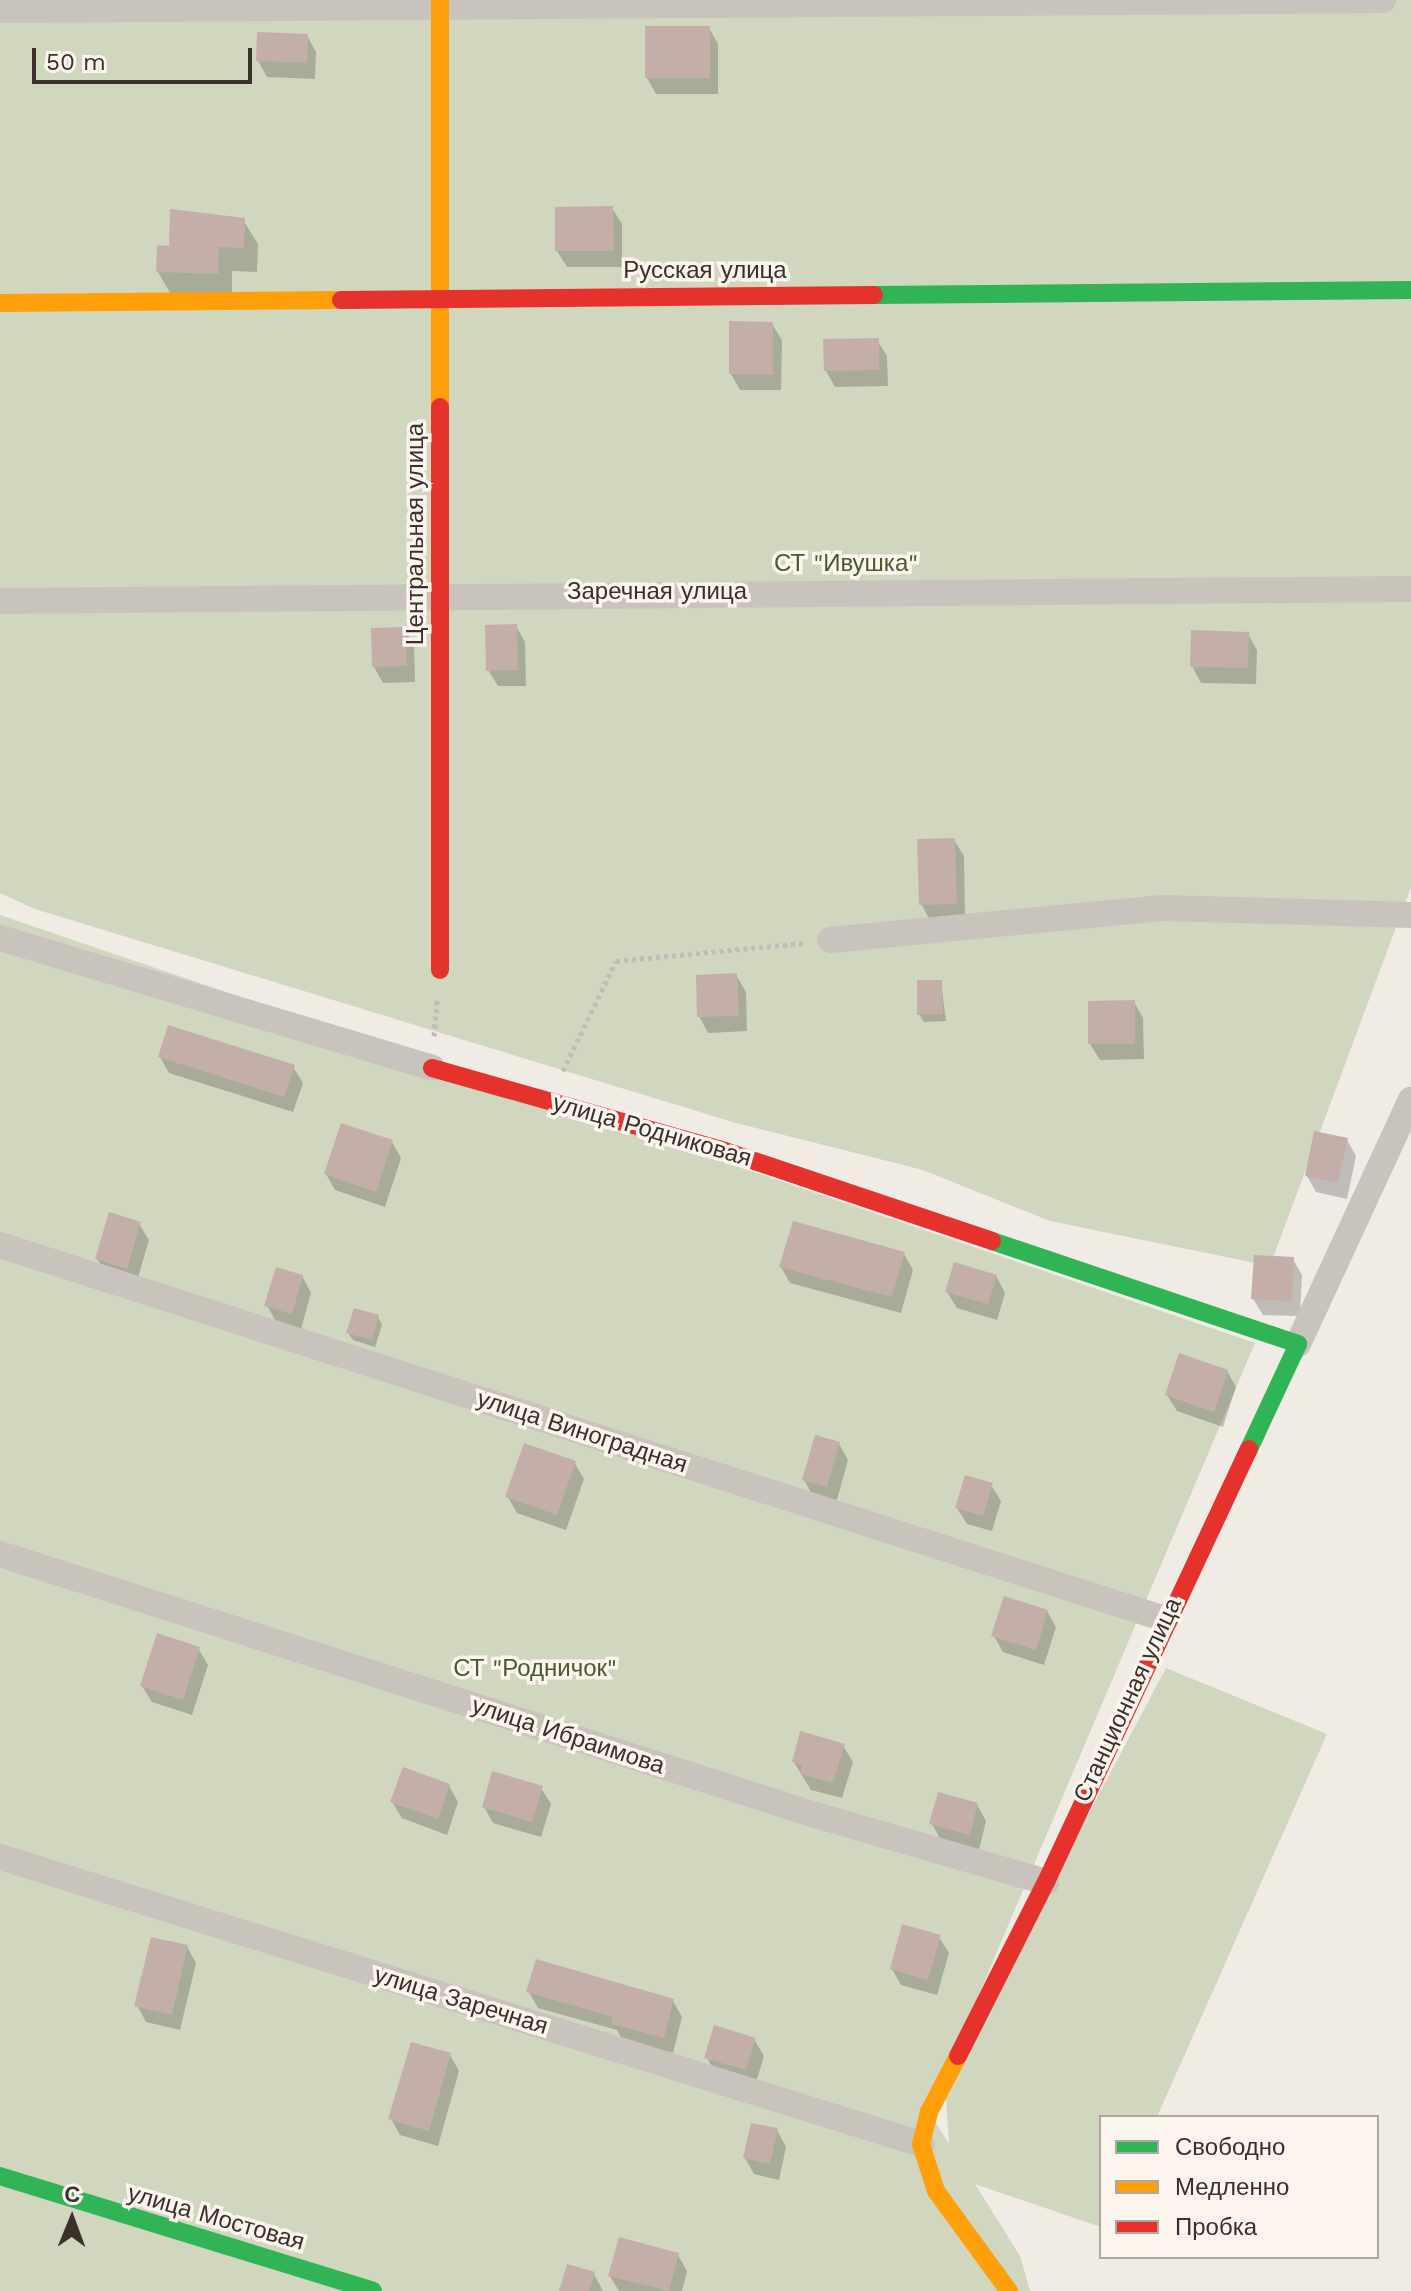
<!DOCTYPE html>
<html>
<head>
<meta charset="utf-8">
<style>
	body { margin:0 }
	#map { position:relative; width:1411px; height:2291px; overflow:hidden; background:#f0ebe5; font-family:"Work Sans",sans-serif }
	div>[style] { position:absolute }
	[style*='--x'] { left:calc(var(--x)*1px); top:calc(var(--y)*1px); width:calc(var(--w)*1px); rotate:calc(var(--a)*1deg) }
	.green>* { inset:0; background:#d1d6bf }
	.shadow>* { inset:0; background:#0003 }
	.building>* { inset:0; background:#c3afa7 }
	.path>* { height:5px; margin-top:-2.5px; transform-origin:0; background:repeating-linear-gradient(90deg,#c2bbb6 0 4px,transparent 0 8px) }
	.street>* { height:26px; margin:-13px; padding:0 13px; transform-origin:13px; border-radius:13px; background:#c9c3be }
	.fast>* { height:18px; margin:-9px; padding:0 9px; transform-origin:9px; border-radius:9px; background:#30b455 }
	.slow>* { height:18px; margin:-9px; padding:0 9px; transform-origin:9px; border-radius:9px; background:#ff9f0a }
	.jam>* { height:18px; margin:-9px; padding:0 9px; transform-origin:9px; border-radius:9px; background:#e5322d }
	span { translate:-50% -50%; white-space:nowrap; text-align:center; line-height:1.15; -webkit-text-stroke:7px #fbf5ee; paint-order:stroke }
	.street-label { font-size:24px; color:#3b302b }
	.park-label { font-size:24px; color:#4a5a2e }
	.legend { position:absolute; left:1099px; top:2115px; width:280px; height:144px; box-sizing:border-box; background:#fbf5ee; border:2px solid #aea6a0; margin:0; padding:10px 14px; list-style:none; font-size:24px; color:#3b302b }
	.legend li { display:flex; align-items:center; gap:16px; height:40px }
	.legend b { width:40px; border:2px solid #aea6a0 }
	.north { position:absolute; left:32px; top:2179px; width:80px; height:80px; -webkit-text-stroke:6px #fbf5ee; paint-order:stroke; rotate:1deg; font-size:22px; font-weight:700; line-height:32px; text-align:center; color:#3b302b }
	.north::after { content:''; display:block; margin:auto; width:28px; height:36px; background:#3b302b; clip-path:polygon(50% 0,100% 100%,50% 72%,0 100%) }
	.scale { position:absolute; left:32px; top:48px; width:220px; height:36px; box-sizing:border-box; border:4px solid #3b302b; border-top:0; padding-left:10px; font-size:24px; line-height:28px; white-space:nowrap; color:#3b302b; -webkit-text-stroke:6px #fbf5ee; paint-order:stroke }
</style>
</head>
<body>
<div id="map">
	<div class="green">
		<div style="clip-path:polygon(0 0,1411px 0,1411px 887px,1270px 1266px,1050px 1221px,923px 1170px,736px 1123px,35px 909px,0 893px)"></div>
		<div style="clip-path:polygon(0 915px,1255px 1343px,929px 2112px,949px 2144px,945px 2085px,1166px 1668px,1327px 1734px,1157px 2117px,1101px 2117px,1101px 2227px,975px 2184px,1020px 2256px,1030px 2291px,0 2291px)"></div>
	</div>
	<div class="shadow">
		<div style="clip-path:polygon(709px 28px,718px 44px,718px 94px,656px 94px,647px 78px)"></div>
		<div style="clip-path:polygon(307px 36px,316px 52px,315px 79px,267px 77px,258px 61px)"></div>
		<div style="clip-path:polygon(612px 208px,622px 224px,622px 267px,567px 267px,557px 251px)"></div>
		<div style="clip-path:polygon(172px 211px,243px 220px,258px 244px,257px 272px,232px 271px,232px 298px,172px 296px,158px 272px,171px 248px)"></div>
		<div style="clip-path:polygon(772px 324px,782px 340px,781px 390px,740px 390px,731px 374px)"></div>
		<div style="clip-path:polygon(877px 340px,887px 356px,888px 386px,835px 387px,826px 371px)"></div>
		<div style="clip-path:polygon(516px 626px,525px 642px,526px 686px,498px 686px,488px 670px)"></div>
		<div style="clip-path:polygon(405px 629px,414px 645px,415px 682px,383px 683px,374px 667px)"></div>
		<div style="clip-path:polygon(1248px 634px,1257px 650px,1256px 684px,1201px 683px,1192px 666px)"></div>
		<div style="clip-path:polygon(954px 840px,964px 856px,965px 920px,930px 920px,921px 904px)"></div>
		<div style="clip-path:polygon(736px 975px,746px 992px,747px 1031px,708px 1033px,699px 1016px)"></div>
		<div style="clip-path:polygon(941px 982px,946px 1021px,924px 1022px,919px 1014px)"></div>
		<div style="clip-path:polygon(1134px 1002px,1143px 1018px,1144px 1059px,1100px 1060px,1090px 1044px)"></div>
		<div style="clip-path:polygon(160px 1057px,293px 1067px,303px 1083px,293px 1112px,169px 1073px)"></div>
		<div style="clip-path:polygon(1347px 1140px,1356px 1156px,1347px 1199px,1316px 1192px,1307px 1176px)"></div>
		<div style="clip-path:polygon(392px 1142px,401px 1158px,385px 1207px,335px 1190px,326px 1174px)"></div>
		<div style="clip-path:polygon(139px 1224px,149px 1240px,136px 1284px,106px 1275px,97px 1258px)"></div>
		<div style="clip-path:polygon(904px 1254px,913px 1270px,901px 1313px,790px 1283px,781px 1267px)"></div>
		<div style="clip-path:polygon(1293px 1259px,1302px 1275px,1300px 1316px,1263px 1315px,1253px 1299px)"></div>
		<div style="clip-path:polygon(302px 1276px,311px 1293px,301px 1329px,276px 1322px,267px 1305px)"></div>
		<div style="clip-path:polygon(996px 1276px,1005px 1293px,997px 1320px,957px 1308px,947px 1292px)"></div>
		<div style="clip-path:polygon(378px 1317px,382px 1325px,375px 1347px,353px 1340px,348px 1333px)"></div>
		<div style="clip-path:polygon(1227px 1371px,1236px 1387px,1223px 1427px,1177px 1411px,1167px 1395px)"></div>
		<div style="clip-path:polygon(839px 1444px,848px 1460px,836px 1503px,813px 1496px,804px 1480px)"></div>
		<div style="clip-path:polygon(574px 1462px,584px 1479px,566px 1530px,517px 1513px,508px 1497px)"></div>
		<div style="clip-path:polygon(991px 1485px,1001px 1501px,992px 1531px,967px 1524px,957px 1508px)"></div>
		<div style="clip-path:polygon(1047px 1611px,1056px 1627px,1044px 1665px,1003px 1652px,994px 1636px)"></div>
		<div style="clip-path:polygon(198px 1648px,208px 1665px,192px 1715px,152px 1702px,142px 1686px)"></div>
		<div style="clip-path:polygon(843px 1746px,853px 1762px,842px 1798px,811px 1790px,794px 1762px)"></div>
		<div style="clip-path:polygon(449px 1786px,458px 1802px,447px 1835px,402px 1818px,392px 1802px)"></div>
		<div style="clip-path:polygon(541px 1788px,551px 1804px,541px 1837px,493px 1823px,484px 1807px)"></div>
		<div style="clip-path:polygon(977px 1805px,986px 1821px,979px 1850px,941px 1840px,932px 1824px)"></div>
		<div style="clip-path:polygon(939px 1937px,949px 1953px,937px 1995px,901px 1985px,892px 1969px)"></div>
		<div style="clip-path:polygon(187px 1947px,196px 1963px,180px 2030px,146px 2022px,137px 2005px)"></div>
		<div style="clip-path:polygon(529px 1992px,673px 2001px,682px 2017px,673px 2053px,622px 2040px,617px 2030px,538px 2008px)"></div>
		<div style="clip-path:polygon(754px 2039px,764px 2056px,755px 2086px,716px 2074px,707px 2058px)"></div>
		<div style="clip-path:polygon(450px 2055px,459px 2071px,438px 2146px,400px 2135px,391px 2119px)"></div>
		<div style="clip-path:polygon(777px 2130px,786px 2147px,779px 2180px,754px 2174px,745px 2158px)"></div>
		<div style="clip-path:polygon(678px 2255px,687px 2271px,682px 2291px,619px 2291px,610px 2276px)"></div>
		<div style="clip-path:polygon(594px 2274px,603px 2291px,561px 2291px)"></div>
	</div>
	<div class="building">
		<div style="clip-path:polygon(645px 26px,710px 26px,710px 78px,645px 78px)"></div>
		<div style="clip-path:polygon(257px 32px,308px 34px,307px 63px,256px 61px)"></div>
		<div style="clip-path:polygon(613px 206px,614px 251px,555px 251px,555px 207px)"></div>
		<div style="clip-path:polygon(170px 209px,245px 218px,244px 248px,219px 247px,218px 274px,156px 272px,157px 245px,169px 246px)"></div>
		<div style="clip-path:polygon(729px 321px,773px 322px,773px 375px,729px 374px)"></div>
		<div style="clip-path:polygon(879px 338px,879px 370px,824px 371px,823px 339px)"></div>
		<div style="clip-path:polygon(517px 624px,518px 670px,486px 671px,485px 625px)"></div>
		<div style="clip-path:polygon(406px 627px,407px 666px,372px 667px,371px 628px)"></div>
		<div style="clip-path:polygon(1191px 630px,1249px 632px,1248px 668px,1190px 667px)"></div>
		<div style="clip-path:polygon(955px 838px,957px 904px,919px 905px,917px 839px)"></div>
		<div style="clip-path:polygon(737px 973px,739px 1016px,697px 1017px,696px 975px)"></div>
		<div style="clip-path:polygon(917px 980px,942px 980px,943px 1014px,917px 1015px)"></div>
		<div style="clip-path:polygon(1135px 1000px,1135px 1044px,1088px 1044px,1088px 1001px)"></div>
		<div style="clip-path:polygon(168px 1025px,295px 1065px,284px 1097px,158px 1057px)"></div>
		<div style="clip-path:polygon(341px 1123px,393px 1140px,376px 1192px,324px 1174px)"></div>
		<div style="clip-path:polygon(1314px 1131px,1348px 1138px,1338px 1183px,1305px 1176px)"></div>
		<div style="clip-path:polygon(109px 1212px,141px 1222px,127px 1269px,95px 1259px)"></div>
		<div style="clip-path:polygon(793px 1221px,905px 1252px,892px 1297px,779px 1267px)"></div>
		<div style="clip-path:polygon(1254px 1255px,1294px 1257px,1292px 1301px,1251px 1299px)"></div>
		<div style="clip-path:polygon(954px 1262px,997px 1275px,988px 1304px,945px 1292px)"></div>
		<div style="clip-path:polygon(276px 1267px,303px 1275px,292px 1314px,264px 1306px)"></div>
		<div style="clip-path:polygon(354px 1308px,379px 1315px,372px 1340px,346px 1333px)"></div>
		<div style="clip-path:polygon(1179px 1353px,1228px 1370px,1214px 1412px,1165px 1395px)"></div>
		<div style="clip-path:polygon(815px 1435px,840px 1442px,827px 1487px,802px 1480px)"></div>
		<div style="clip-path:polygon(524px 1443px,576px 1461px,557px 1515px,505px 1497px)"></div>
		<div style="clip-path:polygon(965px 1475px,993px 1483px,983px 1516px,955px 1508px)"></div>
		<div style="clip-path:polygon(1004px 1596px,1048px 1610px,1036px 1650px,991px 1636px)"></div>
		<div style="clip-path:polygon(157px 1633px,200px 1647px,183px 1700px,140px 1686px)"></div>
		<div style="clip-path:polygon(800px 1731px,845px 1744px,833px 1783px,800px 1774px,802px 1765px,792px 1762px)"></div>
		<div style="clip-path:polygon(403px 1767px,450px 1784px,438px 1819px,390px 1802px)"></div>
		<div style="clip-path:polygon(492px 1771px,543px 1786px,532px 1822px,482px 1807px)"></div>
		<div style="clip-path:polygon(938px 1792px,978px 1803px,970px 1835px,929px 1824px)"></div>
		<div style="clip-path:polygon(902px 1924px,941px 1935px,928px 1980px,890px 1969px)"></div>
		<div style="clip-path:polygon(151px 1937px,188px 1945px,172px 2015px,134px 2006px)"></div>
		<div style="clip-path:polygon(536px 1959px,674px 1999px,664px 2038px,611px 2024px,613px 2017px,526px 1992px)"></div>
		<div style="clip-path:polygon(714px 2025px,756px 2038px,746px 2070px,704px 2058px)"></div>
		<div style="clip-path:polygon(411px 2042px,451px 2053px,429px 2131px,388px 2119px)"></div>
		<div style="clip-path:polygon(751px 2123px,778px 2128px,770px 2164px,743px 2158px)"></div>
		<div style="clip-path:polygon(619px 2237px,679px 2253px,669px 2291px,608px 2276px)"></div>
		<div style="clip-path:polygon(567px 2264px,595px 2272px,589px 2291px,559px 2291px)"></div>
	</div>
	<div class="path">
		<div style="--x:434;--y:1036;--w:37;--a:-85"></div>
		<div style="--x:563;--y:1071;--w:122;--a:-64.3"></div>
		<div style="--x:616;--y:961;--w:188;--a:-5.5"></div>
	</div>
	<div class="street">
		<div style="--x:0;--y:10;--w:1383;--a:-0.41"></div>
		<div style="--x:0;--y:601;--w:1411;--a:-0.49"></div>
		<div style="--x:0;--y:938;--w:451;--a:16.7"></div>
		<div style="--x:830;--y:940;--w:334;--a:-5.5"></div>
		<div style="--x:1162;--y:908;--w:249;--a:1.6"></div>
		<div style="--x:0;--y:1245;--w:1224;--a:17.8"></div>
		<div style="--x:1298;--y:1344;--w:269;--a:-65.2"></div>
		<div style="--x:0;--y:1554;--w:853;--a:17.75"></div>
		<div style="--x:812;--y:1814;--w:244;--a:16.2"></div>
		<div style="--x:0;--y:1857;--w:965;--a:17.31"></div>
	</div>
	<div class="fast">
		<div style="--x:874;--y:295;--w:537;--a:-0.53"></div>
		<div style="--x:992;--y:1241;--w:323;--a:18.6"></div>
		<div style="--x:1298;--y:1344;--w:116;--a:115"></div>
		<div style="--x:0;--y:2176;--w:390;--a:17.1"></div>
	</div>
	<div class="slow">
		<div style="--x:440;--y:0;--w:407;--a:90"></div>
		<div style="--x:0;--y:303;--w:341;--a:-0.5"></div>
		<div style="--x:958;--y:2056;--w:63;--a:117.4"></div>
		<div style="--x:929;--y:2112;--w:33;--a:104"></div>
		<div style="--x:921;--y:2144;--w:49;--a:72.3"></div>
		<div style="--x:936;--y:2191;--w:124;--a:53.9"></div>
	</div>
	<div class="jam">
		<div style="--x:341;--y:300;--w:533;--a:-0.54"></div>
		<div style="--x:440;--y:407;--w:563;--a:90"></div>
		<div style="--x:432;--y:1068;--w:298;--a:15.8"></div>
		<div style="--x:719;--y:1149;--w:288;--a:18.6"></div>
		<div style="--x:958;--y:2056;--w:195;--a:-63.2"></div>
		<div style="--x:1046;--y:1882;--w:478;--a:-64.9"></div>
	</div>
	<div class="street-label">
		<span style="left:705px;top:271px">Русская улица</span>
		<span style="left:416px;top:534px;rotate:-90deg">Центральная улица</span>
		<span style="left:657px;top:592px">Заречная улица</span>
		<span style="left:652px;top:1131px;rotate:16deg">улица Родниковая</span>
		<span style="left:582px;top:1432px;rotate:18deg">улица Виноградная</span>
		<span style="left:1128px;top:1700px;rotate:-65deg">Станционная улица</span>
		<span style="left:568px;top:1736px;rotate:18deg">улица Ибраимова</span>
		<span style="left:461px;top:2001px;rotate:17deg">улица Заречная</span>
		<span style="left:216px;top:2218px;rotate:16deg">улица Мостовая</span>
	</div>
	<div class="park-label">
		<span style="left:846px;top:564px">СТ "Ивушка"</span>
		<span style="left:535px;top:1669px">СТ "Родничок"</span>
	</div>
	<ul class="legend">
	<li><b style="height:10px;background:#30b455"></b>Свободно</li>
	<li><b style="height:10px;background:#ff9f0a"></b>Медленно</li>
	<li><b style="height:10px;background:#e5322d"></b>Пробка</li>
	</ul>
	<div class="north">С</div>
	<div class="scale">50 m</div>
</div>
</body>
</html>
